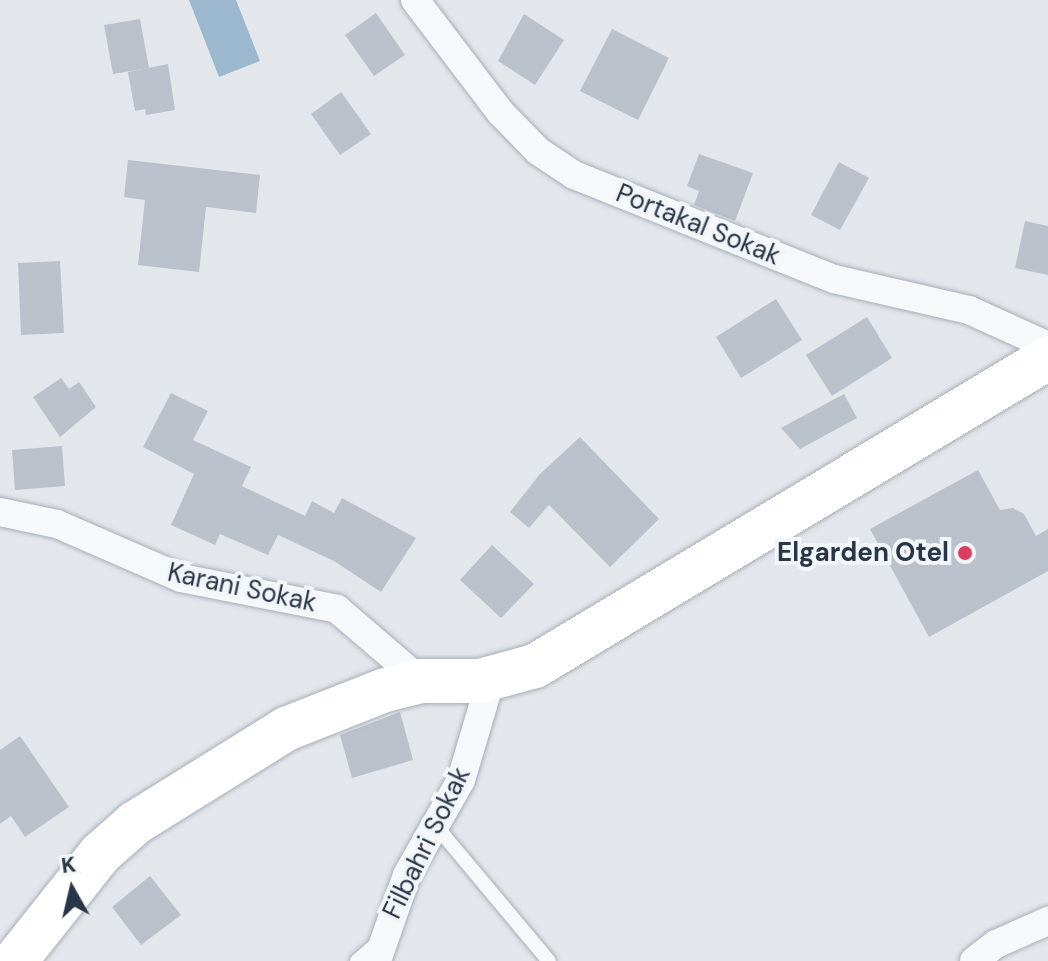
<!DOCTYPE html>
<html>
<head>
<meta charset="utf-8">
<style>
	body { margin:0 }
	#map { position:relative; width:1048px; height:961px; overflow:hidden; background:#e3e7ec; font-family:"DM Sans",sans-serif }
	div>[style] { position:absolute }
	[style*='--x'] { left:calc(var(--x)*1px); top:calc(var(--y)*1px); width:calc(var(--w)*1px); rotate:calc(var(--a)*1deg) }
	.water>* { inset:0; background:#9bb8cf }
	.building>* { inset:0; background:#bac1cb }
	.roads { filter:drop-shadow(0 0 2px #a7aeb7) drop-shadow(0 0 2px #a7aeb7) }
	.service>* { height:14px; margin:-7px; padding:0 7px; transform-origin:7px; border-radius:7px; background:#f7f8fa }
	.minor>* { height:28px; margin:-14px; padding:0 14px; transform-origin:14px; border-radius:14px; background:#f7f8fa }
	.primary>* { height:44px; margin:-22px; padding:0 22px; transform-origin:22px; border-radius:22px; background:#fff }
	.dots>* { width:22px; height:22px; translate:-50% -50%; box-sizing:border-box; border:4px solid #f3f6f9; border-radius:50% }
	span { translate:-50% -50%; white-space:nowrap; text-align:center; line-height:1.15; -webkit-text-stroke:8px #f3f6f9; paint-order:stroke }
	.street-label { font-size:26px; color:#293647 }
	.poi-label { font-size:26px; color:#293647; font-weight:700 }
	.right { translate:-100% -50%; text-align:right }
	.north { position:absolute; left:32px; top:849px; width:80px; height:80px; -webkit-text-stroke:6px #f3f6f9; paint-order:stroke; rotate:352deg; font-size:22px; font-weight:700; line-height:32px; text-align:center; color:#293647 }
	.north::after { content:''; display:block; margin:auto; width:28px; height:36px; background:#293647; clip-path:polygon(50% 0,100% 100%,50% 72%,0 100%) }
</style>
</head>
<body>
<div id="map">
	<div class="water">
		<div style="clip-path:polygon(189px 0,236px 0,260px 61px,219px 77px)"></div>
	</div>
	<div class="building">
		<div style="clip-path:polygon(376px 13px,405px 55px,374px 76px,345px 35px)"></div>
		<div style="clip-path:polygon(524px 14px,564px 40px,535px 85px,498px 61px)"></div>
		<div style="clip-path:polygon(140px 19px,149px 68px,113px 74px,104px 25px)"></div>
		<div style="clip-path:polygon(612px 29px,669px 58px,638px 120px,580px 91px)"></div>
		<div style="clip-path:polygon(168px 64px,175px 110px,146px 115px,145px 109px,135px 111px,128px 72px)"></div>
		<div style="clip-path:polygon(341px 92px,371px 134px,340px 155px,311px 114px)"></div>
		<div style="clip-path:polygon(699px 154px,753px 173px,735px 221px,694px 205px,699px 191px,687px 186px)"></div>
		<div style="clip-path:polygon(128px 160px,260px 175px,256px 213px,206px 207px,199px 272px,138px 265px,145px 200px,124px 197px)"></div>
		<div style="clip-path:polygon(839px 162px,869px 178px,840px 230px,811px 215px)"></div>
		<div style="clip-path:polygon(1025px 221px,1048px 226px,1048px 275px,1015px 268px)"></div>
		<div style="clip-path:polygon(60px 261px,64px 333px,21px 335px,18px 263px)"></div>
		<div style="clip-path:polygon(776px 299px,802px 340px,741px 378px,716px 337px)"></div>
		<div style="clip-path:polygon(867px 317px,892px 358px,832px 396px,806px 355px)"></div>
		<div style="clip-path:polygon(61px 378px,69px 389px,79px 382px,96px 407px,60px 437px,33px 397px)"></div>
		<div style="clip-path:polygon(171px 393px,208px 411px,193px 440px,251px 467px,242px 486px,305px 516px,312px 501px,334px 513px,342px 498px,416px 538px,381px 592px,334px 561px,278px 535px,268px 555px,220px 534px,215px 545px,171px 525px,194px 474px,143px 447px)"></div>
		<div style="clip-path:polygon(844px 394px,857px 418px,800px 449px,781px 428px)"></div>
		<div style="clip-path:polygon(580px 437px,659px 519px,610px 567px,549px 505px,529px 528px,510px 512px,540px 474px)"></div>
		<div style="clip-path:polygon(62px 446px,65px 486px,15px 490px,12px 450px)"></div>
		<div style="clip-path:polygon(978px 470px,1000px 510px,1013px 508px,1024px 514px,1036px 536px,1048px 529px,1048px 571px,929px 637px,870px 529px)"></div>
		<div style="clip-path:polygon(492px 545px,534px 584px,501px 618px,460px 580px)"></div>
		<div style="clip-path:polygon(400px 712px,413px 760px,352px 778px,340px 735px)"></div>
		<div style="clip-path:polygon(20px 736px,69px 807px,25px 837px,11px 816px,0 824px,0 750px)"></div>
		<div style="clip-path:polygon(150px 876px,181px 915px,141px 945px,112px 907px)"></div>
	</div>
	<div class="roads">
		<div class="service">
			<div style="--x:436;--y:826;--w:176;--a:50.1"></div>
			<div style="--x:357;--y:961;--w:28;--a:-41"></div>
		</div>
		<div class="minor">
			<div style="--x:415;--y:0;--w:141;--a:52.8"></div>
			<div style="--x:500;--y:112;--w:54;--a:45.7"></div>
			<div style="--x:538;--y:151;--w:43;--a:33.7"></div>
			<div style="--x:574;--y:175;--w:280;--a:21.8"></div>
			<div style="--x:834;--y:279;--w:139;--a:12.9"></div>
			<div style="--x:969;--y:310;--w:87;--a:24.5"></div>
			<div style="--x:0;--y:512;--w:58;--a:11.9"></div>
			<div style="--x:57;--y:524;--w:135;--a:23.5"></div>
			<div style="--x:181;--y:578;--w:159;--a:11.2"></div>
			<div style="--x:337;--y:609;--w:111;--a:40.6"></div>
			<div style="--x:377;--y:961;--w:91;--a:-70.8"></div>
			<div style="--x:407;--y:875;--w:109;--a:-60.4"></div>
			<div style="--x:461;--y:780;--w:105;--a:-73.5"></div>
			<div style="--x:974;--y:961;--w:28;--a:-38"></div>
			<div style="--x:996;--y:944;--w:57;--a:-23.9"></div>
		</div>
		<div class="primary">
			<div style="--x:15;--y:961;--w:137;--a:-51.5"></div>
			<div style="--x:100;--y:854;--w:47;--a:-41.5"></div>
			<div style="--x:135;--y:823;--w:178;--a:-31.9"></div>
			<div style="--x:286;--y:729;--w:106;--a:-21.5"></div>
			<div style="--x:385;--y:690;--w:37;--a:-14"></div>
			<div style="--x:421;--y:681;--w:59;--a:0"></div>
			<div style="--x:480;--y:681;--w:57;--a:-15.3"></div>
			<div style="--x:535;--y:666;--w:598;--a:-30.98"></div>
		</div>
	</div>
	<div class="dots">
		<div style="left:965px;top:553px;background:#dc3e5f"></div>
	</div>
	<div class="street-label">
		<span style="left:698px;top:225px;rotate:22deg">Portakal Sokak</span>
		<span style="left:242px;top:588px;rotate:12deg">Karani Sokak</span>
		<span style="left:427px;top:843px;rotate:-64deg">Filbahri Sokak</span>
	</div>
	<div class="poi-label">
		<span class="right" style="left:949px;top:553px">Elgarden Otel</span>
	</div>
	<div class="north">K</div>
</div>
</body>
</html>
